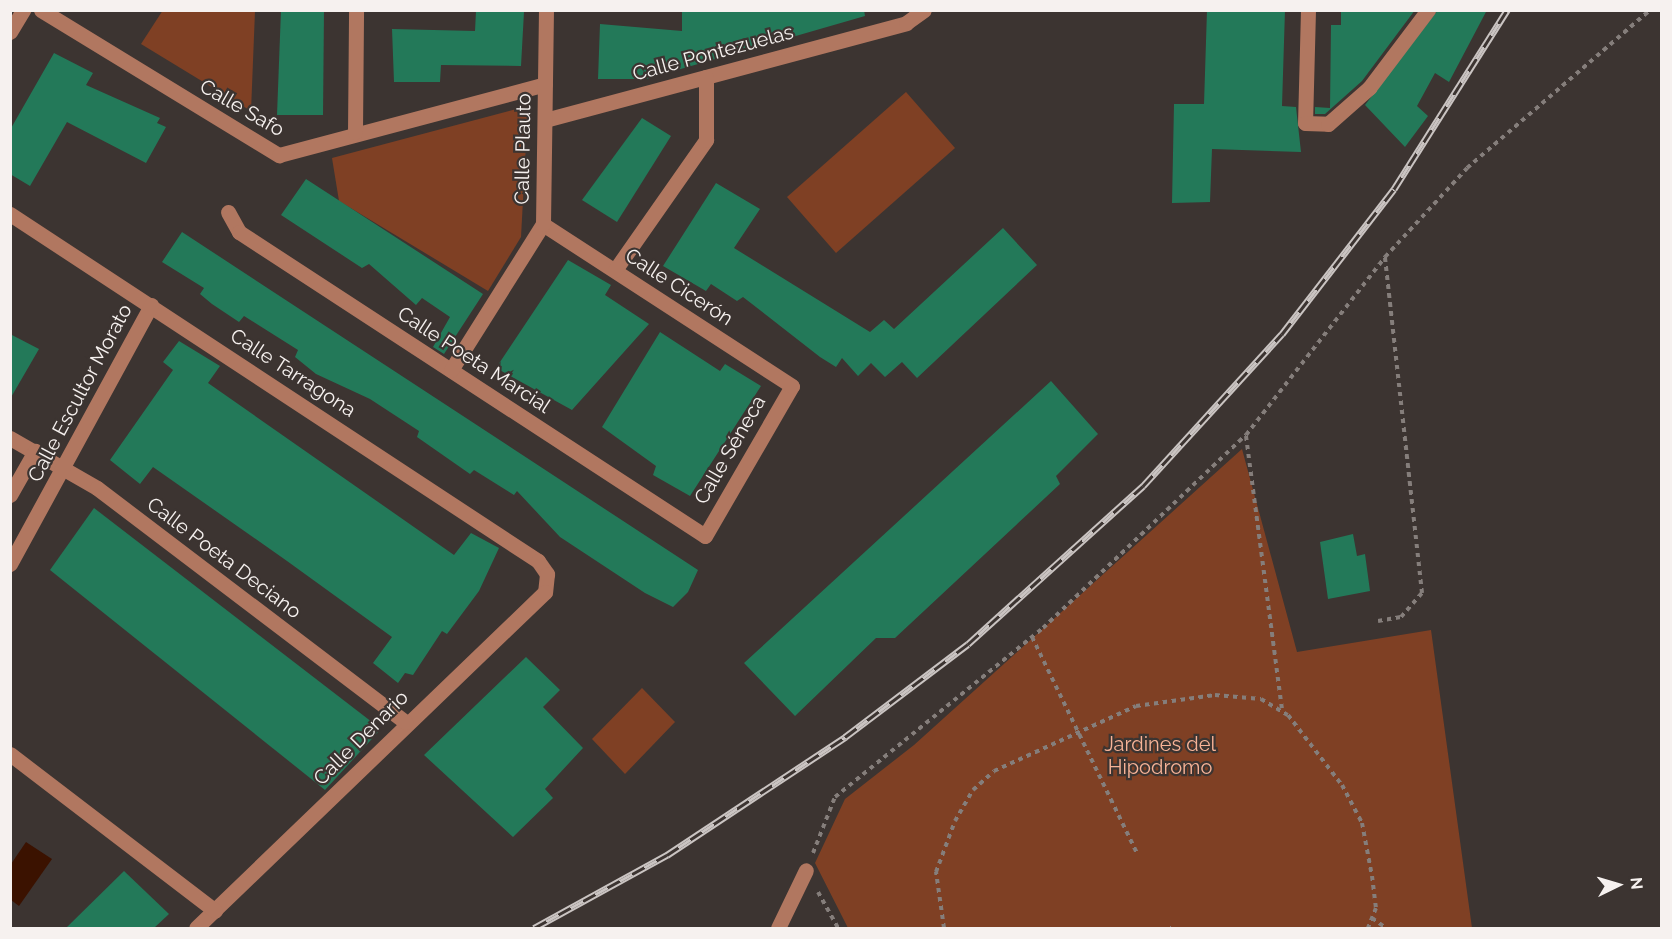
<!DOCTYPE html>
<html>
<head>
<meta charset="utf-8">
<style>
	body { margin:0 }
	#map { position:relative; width:1672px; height:939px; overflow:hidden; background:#3c3431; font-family:Raleway,sans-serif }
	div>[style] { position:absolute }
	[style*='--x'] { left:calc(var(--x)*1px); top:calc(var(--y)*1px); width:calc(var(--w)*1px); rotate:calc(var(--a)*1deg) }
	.green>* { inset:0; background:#7f4024 }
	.water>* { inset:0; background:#3b1200 }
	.building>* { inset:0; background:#237959 }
	.path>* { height:4px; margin-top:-2px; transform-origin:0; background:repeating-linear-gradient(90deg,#857e7b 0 4.5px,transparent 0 9px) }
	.minor>* { height:15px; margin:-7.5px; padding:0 7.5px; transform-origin:7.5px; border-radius:7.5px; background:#b17760 }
	.rail>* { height:7px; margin-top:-3.5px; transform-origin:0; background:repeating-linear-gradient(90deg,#3c3431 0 14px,#cac4c2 0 28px); box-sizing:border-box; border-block:2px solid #cac4c2 }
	span { translate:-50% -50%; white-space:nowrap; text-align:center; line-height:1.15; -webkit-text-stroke:4.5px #3c3431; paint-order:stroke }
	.street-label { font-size:20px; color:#f6f1ef }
	.park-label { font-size:20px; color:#f8b397 }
	.frame { position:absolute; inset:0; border:12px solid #f6f1ef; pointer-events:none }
	.north { position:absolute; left:1588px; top:855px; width:60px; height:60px; -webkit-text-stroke:4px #3c3431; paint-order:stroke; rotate:85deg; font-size:16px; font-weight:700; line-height:24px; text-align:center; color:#f6f1ef }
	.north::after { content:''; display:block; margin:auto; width:21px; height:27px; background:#f6f1ef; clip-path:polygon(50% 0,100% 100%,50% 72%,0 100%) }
</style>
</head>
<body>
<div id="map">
	<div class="green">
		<div style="clip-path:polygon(163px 10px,255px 11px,251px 111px,141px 44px)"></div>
		<div style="clip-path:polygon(906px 92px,955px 148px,836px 253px,787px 197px)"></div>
		<div style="clip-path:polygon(528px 106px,521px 237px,488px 291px,339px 201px,332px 158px)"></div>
		<div style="clip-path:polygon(1242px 449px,1297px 652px,1431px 630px,1472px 928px,848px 928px,815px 863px,845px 799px,914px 745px)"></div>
		<div style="clip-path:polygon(642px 688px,675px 722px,625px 774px,592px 739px)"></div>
	</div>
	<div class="water">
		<div style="clip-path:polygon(26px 842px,52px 859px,19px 906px,11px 900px,11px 864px)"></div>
	</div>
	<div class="building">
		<div style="clip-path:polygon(281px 10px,324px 10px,323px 115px,277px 115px)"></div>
		<div style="clip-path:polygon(682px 10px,864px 10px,865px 16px,646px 79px,598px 79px,600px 24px,682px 31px)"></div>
		<div style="clip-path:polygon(1207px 10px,1285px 10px,1282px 106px,1296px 107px,1301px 152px,1212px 149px,1210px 202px,1172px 203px,1174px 104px,1204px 104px)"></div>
		<div style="clip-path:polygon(1341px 10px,1415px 10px,1362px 81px,1325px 114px,1315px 114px,1315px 107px,1330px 108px,1331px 25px,1341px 25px)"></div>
		<div style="clip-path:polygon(1438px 10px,1487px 10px,1449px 82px,1435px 73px,1417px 106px,1428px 116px,1405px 147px,1365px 105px)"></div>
		<div style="clip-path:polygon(476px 11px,524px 12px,521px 66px,441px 65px,440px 82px,394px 82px,392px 29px,475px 31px)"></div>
		<div style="clip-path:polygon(54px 53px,93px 73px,86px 85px,160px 118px,157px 123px,166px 127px,146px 163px,67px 122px,30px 186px,10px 174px,10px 130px)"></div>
		<div style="clip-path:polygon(642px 118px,671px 136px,617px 222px,582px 200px)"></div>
		<div style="clip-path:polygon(306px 179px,483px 294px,444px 354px,433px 347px,450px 317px,422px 298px,416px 305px,369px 264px,362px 268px,281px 215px)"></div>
		<div style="clip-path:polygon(716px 183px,760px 209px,734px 248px,870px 332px,884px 320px,894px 329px,1003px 228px,1037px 265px,917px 378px,902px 362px,885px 377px,871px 363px,858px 376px,842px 358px,836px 367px,820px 357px,743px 297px,737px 301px,711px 284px,706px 291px,663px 266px)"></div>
		<div style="clip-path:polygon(182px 232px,698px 570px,688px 592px,673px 607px,645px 593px,560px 537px,517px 491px,514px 495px,474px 470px,470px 474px,417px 437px,419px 431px,370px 399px,316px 374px,295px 357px,298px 350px,244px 316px,239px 322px,212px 304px,200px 294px,204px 288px,162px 262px)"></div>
		<div style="clip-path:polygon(568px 260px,611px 285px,605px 295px,649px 324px,572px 410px,496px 368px)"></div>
		<div style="clip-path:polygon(660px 332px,720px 371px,725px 364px,761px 386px,690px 496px,653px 475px,656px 466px,602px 427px)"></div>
		<div style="clip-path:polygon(10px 334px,39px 349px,10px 399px)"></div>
		<div style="clip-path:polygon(179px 341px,220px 366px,208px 383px,454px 555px,471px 533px,499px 548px,479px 591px,447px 634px,442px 631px,413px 675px,405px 673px,398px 683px,373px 663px,392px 637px,287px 561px,153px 467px,140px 484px,110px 460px,173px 370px,163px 362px)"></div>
		<div style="clip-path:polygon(1051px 381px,1098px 434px,1056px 476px,1060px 484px,895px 638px,876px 638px,795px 716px,744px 663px)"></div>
		<div style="clip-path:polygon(94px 508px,381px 729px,325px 790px,50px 570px)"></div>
		<div style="clip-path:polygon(1353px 534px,1357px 556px,1365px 554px,1370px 591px,1328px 599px,1320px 542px)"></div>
		<div style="clip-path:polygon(526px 657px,560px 690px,543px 707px,583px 748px,545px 789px,553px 798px,513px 837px,424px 755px)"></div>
		<div style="clip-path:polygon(124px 871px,169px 914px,154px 928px,66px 928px)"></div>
	</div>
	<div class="path">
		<div style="--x:1246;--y:436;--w:277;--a:82.5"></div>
		<div style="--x:1378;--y:621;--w:23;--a:-10"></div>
		<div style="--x:1401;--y:617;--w:32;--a:-49"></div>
		<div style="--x:1422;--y:593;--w:338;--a:-96.3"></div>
		<div style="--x:1032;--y:637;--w:242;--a:64.1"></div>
		<div style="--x:813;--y:853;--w:60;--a:-68.6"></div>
		<div style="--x:835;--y:797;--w:268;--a:-39.1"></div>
		<div style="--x:1043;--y:628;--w:280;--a:-43.6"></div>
		<div style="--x:1246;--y:435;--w:226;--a:-52"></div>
		<div style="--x:1385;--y:257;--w:121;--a:-47.3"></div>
		<div style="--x:1467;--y:168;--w:242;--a:-40.8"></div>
		<div style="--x:818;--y:892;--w:41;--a:60.9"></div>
		<div style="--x:1372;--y:918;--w:17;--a:36"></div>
		<div style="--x:944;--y:928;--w:57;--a:-98.1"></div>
		<div style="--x:936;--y:872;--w:54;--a:-69.6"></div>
		<div style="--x:955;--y:821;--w:36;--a:-60"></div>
		<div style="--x:973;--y:790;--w:28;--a:-42"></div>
		<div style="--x:994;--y:771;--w:156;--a:-24.6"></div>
		<div style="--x:1136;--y:706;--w:80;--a:-7.9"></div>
		<div style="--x:1215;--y:695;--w:46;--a:5"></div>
		<div style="--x:1261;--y:699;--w:31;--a:31"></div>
		<div style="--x:1288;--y:715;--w:88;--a:52.4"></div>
		<div style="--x:1342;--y:785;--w:43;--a:62.2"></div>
		<div style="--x:1362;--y:823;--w:54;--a:79.3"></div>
		<div style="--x:1372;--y:876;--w:32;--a:83"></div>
		<div style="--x:1376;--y:908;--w:22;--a:112"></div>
		<div style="--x:1170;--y:928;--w:1;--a:0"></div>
	</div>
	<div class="minor">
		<div style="--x:41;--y:10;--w:279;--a:31.4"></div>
		<div style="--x:279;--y:155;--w:275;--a:-14.9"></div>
		<div style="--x:1308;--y:10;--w:113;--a:91.5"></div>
		<div style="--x:1305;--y:123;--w:23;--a:2"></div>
		<div style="--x:1328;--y:124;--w:55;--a:-41.3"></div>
		<div style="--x:1369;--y:88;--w:98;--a:-52.9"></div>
		<div style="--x:10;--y:32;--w:26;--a:-59"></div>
		<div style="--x:545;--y:120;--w:374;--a:-15"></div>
		<div style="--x:906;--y:23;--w:22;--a:-36"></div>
		<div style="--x:355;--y:132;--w:122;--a:-89.5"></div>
		<div style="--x:228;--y:212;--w:23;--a:61"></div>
		<div style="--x:239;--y:232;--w:556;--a:33.12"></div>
		<div style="--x:705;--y:536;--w:173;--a:-59.9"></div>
		<div style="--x:792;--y:386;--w:297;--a:-147"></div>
		<div style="--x:10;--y:214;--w:632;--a:33.31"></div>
		<div style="--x:538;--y:561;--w:16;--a:55"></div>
		<div style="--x:547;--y:574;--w:18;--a:96"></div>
		<div style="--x:545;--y:592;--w:484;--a:136.1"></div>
		<div style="--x:615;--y:270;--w:159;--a:-55"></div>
		<div style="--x:706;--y:140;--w:63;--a:-90"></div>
		<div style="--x:451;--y:370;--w:173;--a:-57.8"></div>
		<div style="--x:543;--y:224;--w:214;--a:-89.2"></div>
		<div style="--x:10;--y:438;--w:100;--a:29.9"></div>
		<div style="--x:97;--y:488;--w:387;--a:37.2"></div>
		<div style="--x:10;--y:495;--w:51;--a:-60.4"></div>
		<div style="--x:10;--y:564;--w:295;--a:-61.4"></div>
		<div style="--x:10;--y:754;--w:258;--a:37.4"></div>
		<div style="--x:778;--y:928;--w:64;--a:-64.2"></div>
	</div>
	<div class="rail">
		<div style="--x:534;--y:928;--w:152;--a:-28.8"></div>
		<div style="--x:667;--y:855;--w:214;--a:-33.5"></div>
		<div style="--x:845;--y:737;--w:154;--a:-37.1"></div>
		<div style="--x:968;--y:644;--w:236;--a:-42.1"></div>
		<div style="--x:1143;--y:486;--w:206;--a:-47.6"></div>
		<div style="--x:1282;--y:334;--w:183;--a:-52.3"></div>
		<div style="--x:1394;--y:189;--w:212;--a:-57.7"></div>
	</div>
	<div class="street-label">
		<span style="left:713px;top:53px;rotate:-15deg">Calle Pontezuelas</span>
		<span style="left:242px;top:108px;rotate:30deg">Calle Safo</span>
		<span style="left:523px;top:149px;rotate:-89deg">Calle Plauto</span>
		<span style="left:679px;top:287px;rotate:33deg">Calle Cicerón</span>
		<span style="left:474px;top:360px;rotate:33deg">Calle Poeta Marcial</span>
		<span style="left:293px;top:373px;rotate:33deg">Calle Tarragona</span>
		<span style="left:80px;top:393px;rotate:-62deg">Calle Escultor Morato</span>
		<span style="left:730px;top:450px;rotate:-60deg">Calle Séneca</span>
		<span style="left:224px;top:558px;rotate:37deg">Calle Poeta Deciano</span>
		<span style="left:361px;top:738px;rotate:-45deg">Calle Denario</span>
	</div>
	<div class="park-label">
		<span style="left:1160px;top:756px">Jardines del<br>Hipodromo</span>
	</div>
	<div class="frame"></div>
	<div class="north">N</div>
</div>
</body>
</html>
